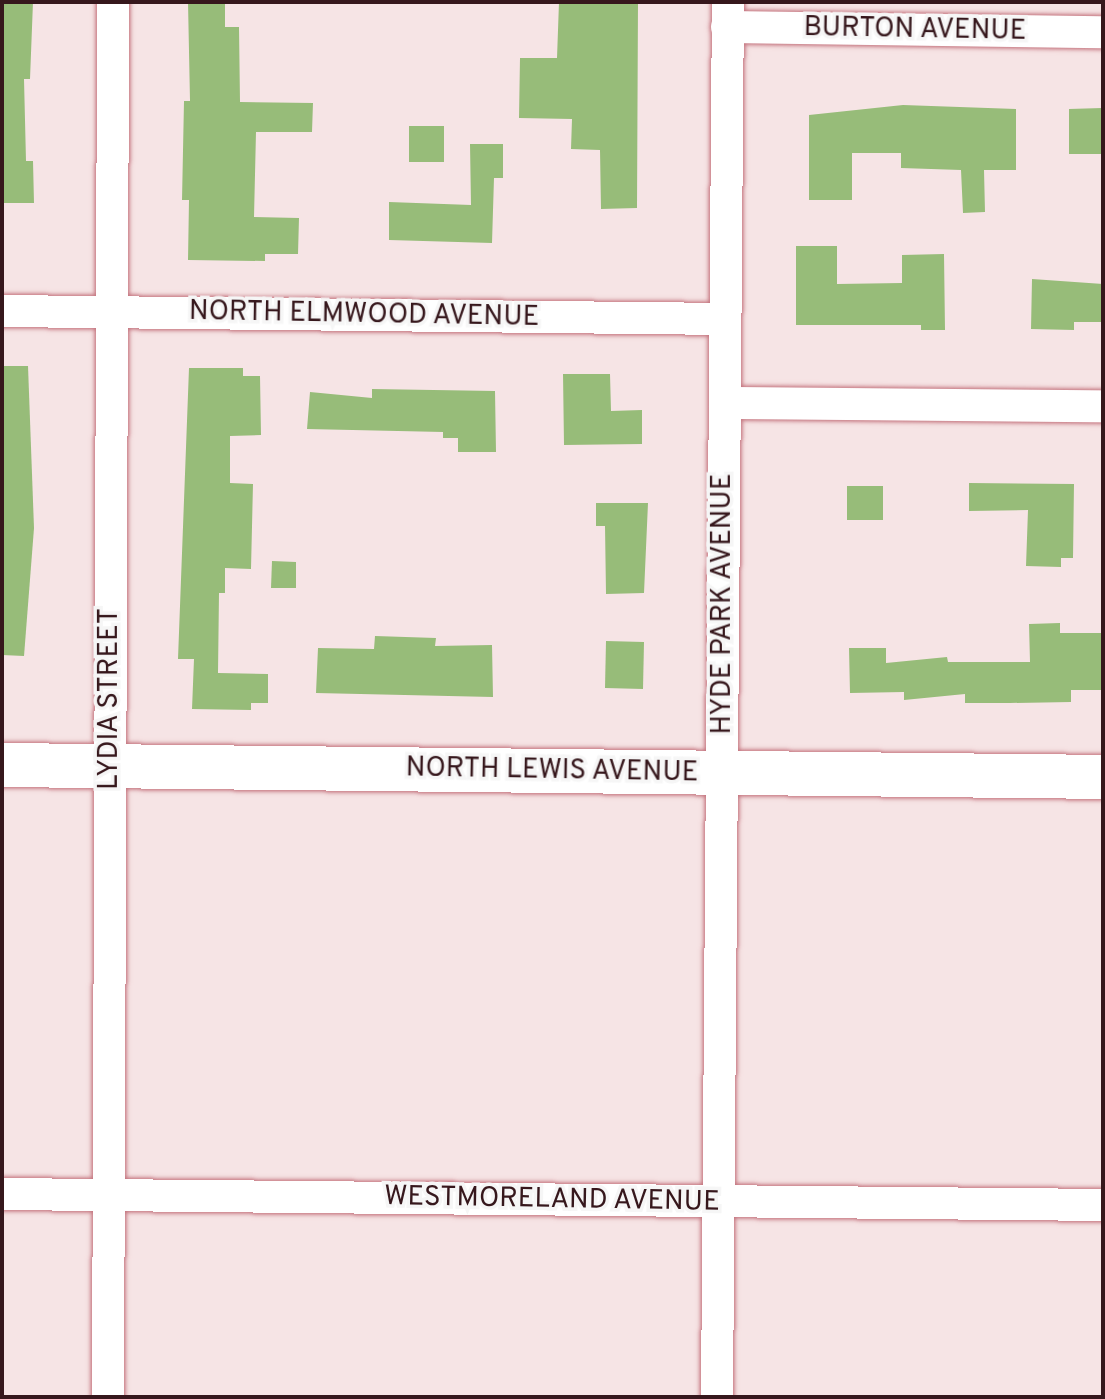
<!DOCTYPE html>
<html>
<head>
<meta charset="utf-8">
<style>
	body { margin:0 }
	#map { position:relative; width:1105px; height:1399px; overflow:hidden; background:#f6e4e5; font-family:Overpass,sans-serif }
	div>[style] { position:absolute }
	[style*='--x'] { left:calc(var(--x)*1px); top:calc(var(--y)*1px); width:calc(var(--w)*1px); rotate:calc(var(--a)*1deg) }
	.building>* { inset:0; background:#97bc79 }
	.roads { filter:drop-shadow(0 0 2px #c4747e) drop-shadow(0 0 2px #c4747e) }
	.street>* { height:32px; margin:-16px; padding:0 16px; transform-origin:16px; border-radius:16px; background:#fff }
	.secondary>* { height:44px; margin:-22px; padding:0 22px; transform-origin:22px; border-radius:22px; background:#fff }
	span { translate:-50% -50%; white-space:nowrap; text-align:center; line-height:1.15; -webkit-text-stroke:7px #f6f6f6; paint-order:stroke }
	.street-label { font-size:28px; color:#36171c }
	.frame { position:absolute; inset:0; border:4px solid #36171c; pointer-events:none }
</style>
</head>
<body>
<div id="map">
	<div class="building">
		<div style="clip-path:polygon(2px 2px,33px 2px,30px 79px,24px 79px,26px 161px,33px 161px,34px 203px,2px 203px)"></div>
		<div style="clip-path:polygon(188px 2px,225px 2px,225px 27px,239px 27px,240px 102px,313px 103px,312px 132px,256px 132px,254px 217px,299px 218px,298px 254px,265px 254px,265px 261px,188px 260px,189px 200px,182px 200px,184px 101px,190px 101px)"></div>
		<div style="clip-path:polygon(559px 2px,638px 2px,637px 208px,601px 209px,600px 150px,571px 149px,572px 119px,519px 118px,520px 58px,557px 58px)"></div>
		<div style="clip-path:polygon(903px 105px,1016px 109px,1016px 170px,984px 170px,985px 212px,963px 213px,961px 170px,901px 168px,901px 153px,852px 153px,852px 200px,809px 200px,809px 115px)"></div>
		<div style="clip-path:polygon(1102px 108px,1103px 154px,1069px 154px,1069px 109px)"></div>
		<div style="clip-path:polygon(409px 126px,444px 126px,444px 162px,409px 162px)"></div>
		<div style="clip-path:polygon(470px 144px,503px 144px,503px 178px,494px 178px,492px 243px,389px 240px,389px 202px,471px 205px)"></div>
		<div style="clip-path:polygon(796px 246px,837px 246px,837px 284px,902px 283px,902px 255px,944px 254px,945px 330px,921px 330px,921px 325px,796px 325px)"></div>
		<div style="clip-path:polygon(1032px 279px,1103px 284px,1103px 322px,1074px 322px,1074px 330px,1031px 329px)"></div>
		<div style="clip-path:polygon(2px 366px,28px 366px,34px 528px,24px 656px,2px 655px)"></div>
		<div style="clip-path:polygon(189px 368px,243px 368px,243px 376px,260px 376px,261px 435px,230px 436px,230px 483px,253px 484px,251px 569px,225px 568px,225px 593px,219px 593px,218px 673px,268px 674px,268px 703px,251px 703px,251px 710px,192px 709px,194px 659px,178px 659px)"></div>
		<div style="clip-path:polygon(563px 374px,610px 374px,611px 411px,642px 410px,642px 444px,564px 445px)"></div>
		<div style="clip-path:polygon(372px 389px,495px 391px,496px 452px,458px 452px,458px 438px,443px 438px,443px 432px,307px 429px,310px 392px,372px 398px)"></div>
		<div style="clip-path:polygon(969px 483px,1074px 484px,1073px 558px,1061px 558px,1061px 567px,1026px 566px,1028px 510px,969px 511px)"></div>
		<div style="clip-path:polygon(847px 486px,883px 486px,883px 520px,847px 520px)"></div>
		<div style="clip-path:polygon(596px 503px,648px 503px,644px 593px,606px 594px,605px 526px,596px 526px)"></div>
		<div style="clip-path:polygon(272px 561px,296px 562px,296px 588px,271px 588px)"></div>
		<div style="clip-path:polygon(1060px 623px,1060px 633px,1102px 633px,1102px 690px,1071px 690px,1071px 702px,1010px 703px,965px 703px,965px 694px,904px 700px,904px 692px,850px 693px,849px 648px,886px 648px,886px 663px,947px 657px,948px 662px,1030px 662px,1029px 624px)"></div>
		<div style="clip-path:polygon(375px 636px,436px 638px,435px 646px,492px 645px,493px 697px,316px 693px,318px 648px,374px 649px)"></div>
		<div style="clip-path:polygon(606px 641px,644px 642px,643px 689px,605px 688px)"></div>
	</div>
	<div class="roads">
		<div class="street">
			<div style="--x:727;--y:27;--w:376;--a:0.8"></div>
			<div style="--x:2;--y:311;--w:723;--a:0.63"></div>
			<div style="--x:725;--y:403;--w:378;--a:0.5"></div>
			<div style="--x:2;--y:1194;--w:1101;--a:0.57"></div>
			<div style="--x:108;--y:1397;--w:1395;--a:-89.79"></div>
			<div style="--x:717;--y:1397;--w:1395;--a:-89.55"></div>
		</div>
		<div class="secondary">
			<div style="--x:2;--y:765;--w:1101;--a:0.62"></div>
		</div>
	</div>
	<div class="street-label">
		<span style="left:915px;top:30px;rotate:1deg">BURTON AVENUE</span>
		<span style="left:364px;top:315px;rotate:1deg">NORTH ELMWOOD AVENUE</span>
		<span style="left:723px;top:604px;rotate:-90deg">HYDE PARK AVENUE</span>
		<span style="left:110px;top:699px;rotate:-90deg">LYDIA STREET</span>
		<span style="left:552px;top:771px;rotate:1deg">NORTH LEWIS AVENUE</span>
		<span style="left:552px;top:1200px;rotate:1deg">WESTMORELAND AVENUE</span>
	</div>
	<div class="frame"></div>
</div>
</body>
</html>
